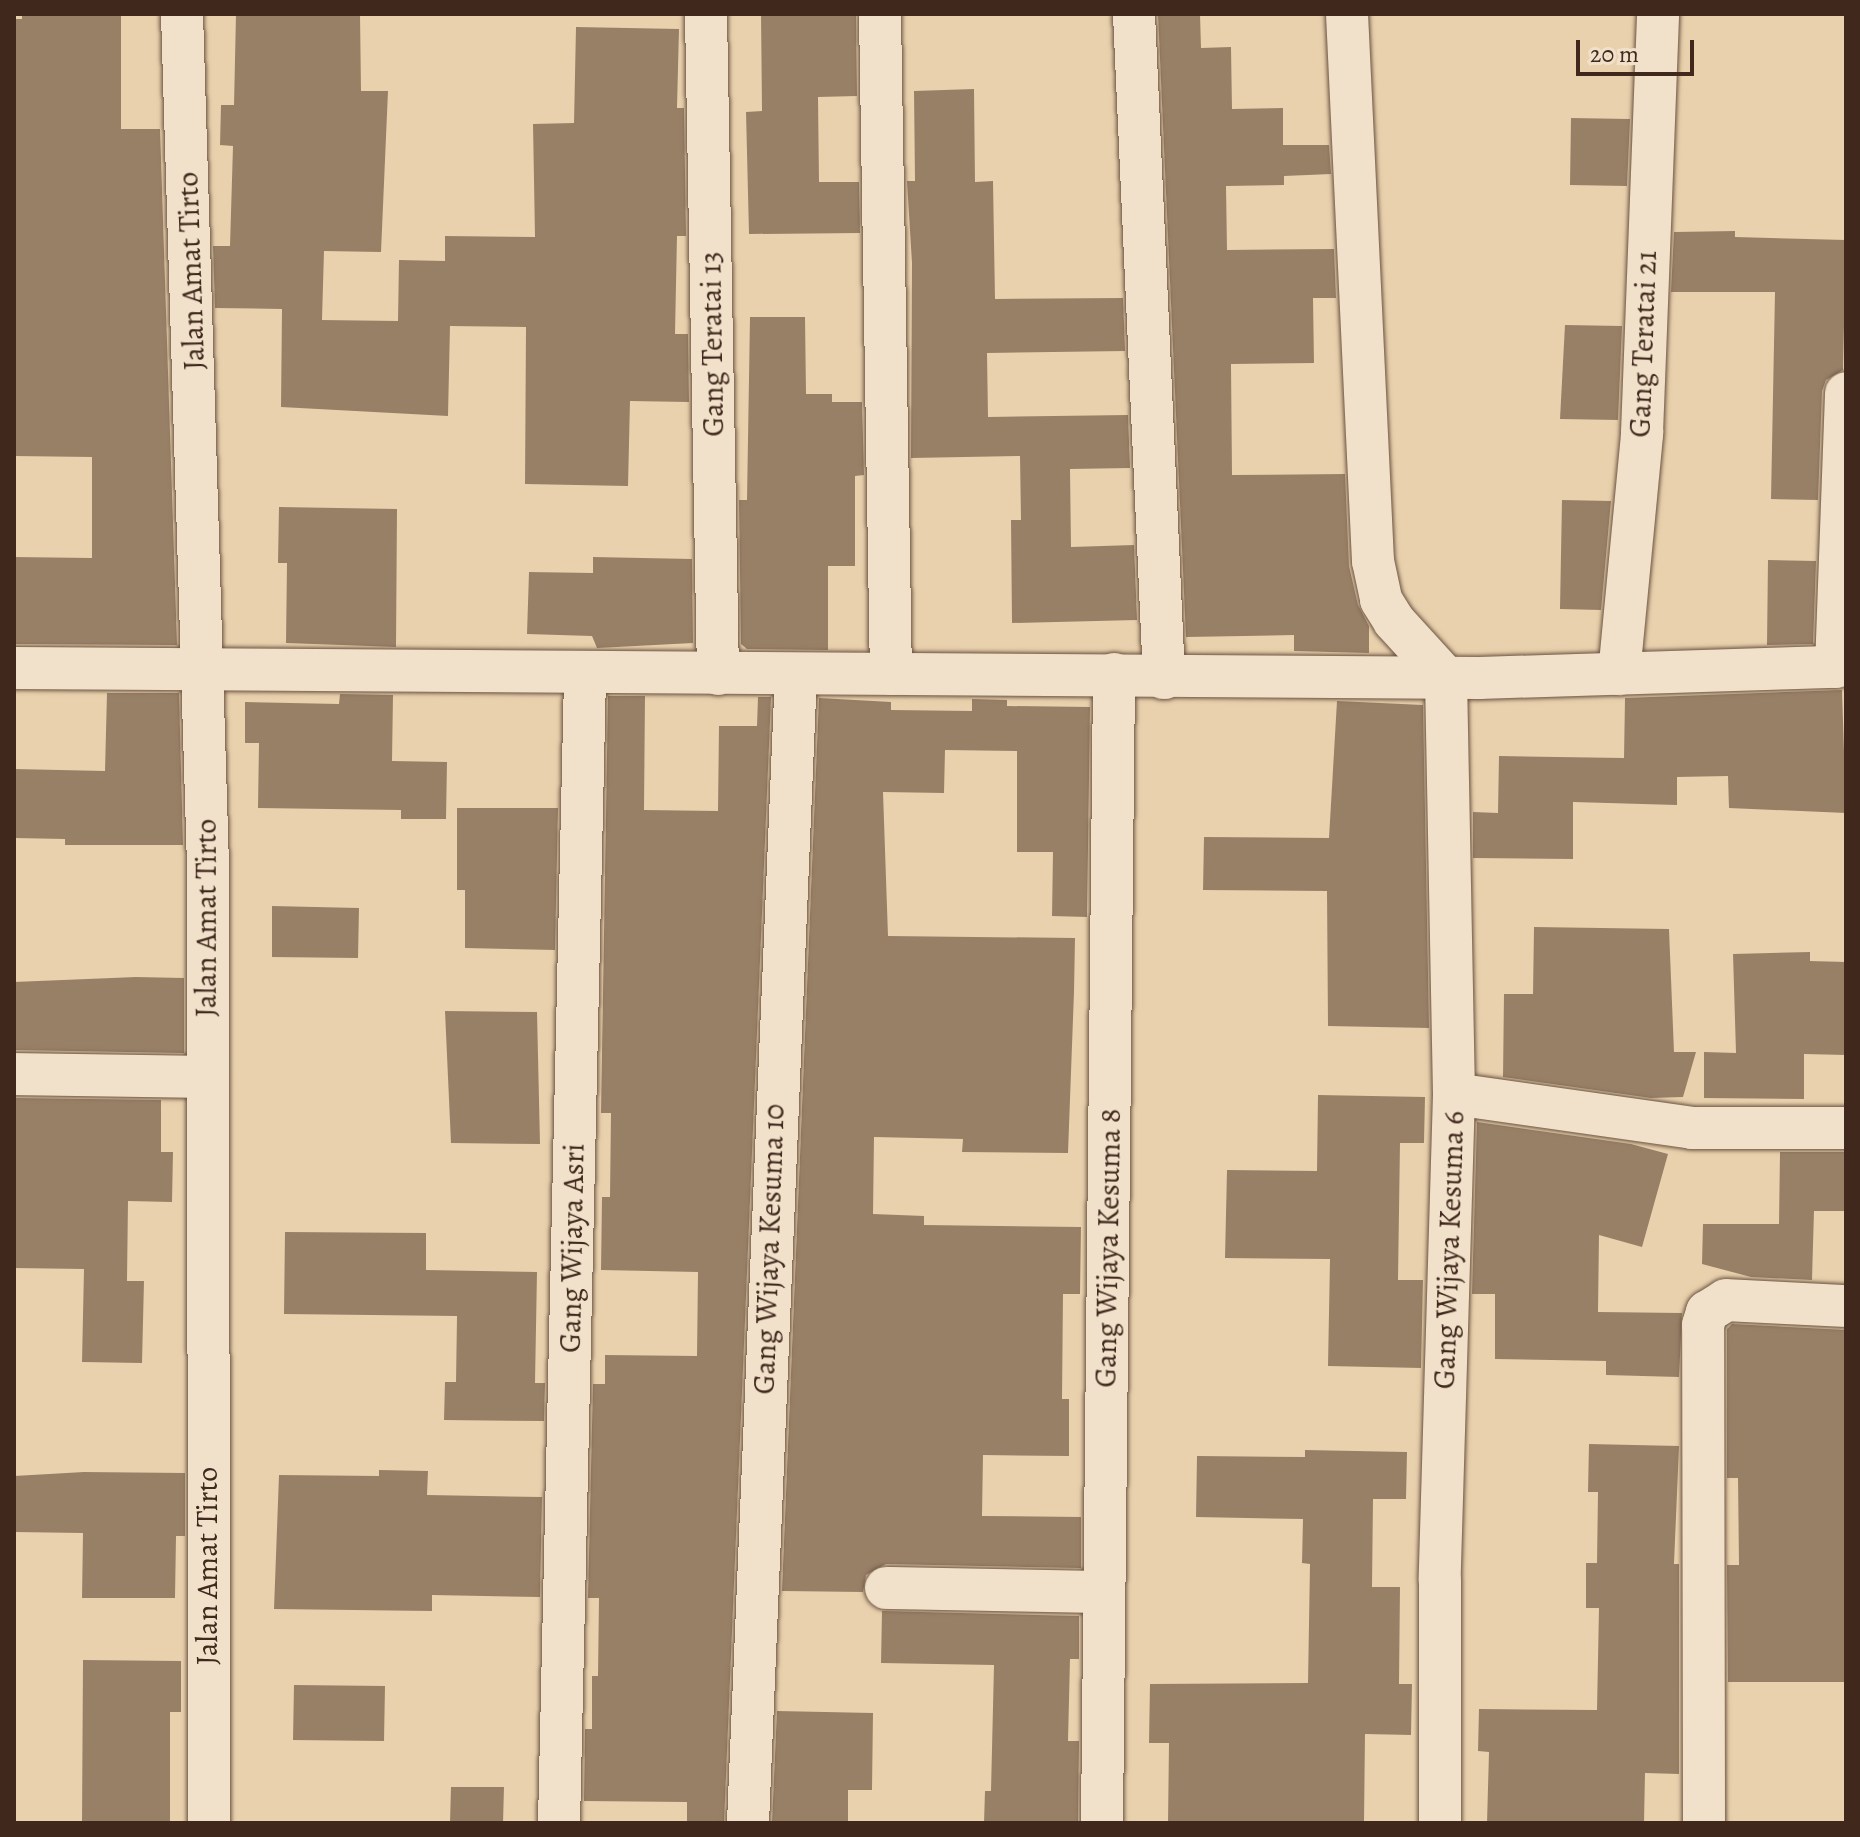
<!DOCTYPE html>
<html>
<head>
<meta charset="utf-8">
<style>
	body { margin:0 }
	#map { position:relative; width:1860px; height:1837px; overflow:hidden; background:#e9d1ad; font-family:Alegreya,serif }
	div>[style] { position:absolute }
	[style*='--x'] { left:calc(var(--x)*1px); top:calc(var(--y)*1px); width:calc(var(--w)*1px); rotate:calc(var(--a)*1deg) }
	.building>* { inset:0; background:#988067 }
	.roads { filter:drop-shadow(0 0 2px #6a5240) drop-shadow(0 0 2px #6a5240) }
	.street>* { height:42px; margin:-21px; padding:0 21px; transform-origin:21px; border-radius:21px; background:#f1e1ca }
	span { translate:-50% -50%; white-space:nowrap; text-align:center; line-height:1.15; -webkit-text-stroke:6px #f1e1ca; paint-order:stroke }
	.street-label { font-size:30px; color:#40281c }
	.frame { position:absolute; inset:0; border:16px solid #40281c; pointer-events:none }
	.scale { position:absolute; left:1576px; top:40px; width:118px; height:36px; box-sizing:border-box; border:4px solid #40281c; border-top:0; padding-left:10px; font-size:24px; line-height:28px; white-space:nowrap; color:#40281c; -webkit-text-stroke:6px #f1e1ca; paint-order:stroke }
</style>
</head>
<body>
<div id="map">
	<div class="building">
		<div style="clip-path:polygon(22px 14px,121px 14px,121px 129px,160px 129px,177px 645px,14px 644px,14px 557px,92px 558px,92px 457px,14px 456px,14px 19px,22px 19px)"></div>
		<div style="clip-path:polygon(236px 14px,360px 14px,361px 91px,388px 91px,381px 252px,324px 251px,322px 320px,398px 321px,399px 260px,445px 261px,445px 236px,535px 237px,533px 124px,574px 123px,576px 27px,679px 29px,677px 108px,684px 108px,686px 236px,677px 236px,675px 334px,688px 334px,689px 402px,630px 401px,628px 486px,525px 484px,526px 327px,450px 326px,448px 416px,281px 407px,282px 309px,215px 308px,213px 246px,230px 246px,233px 146px,220px 145px,221px 105px,234px 105px)"></div>
		<div style="clip-path:polygon(761px 14px,856px 14px,857px 96px,818px 97px,819px 182px,859px 182px,860px 233px,749px 234px,746px 112px,762px 111px)"></div>
		<div style="clip-path:polygon(1158px 14px,1200px 14px,1201px 48px,1231px 47px,1232px 109px,1283px 108px,1283px 145px,1329px 145px,1331px 174px,1284px 176px,1284px 185px,1226px 186px,1227px 250px,1334px 249px,1336px 298px,1313px 298px,1314px 363px,1231px 364px,1232px 475px,1345px 474px,1349px 566px,1358px 605px,1369px 626px,1369px 653px,1294px 651px,1294px 635px,1186px 637px)"></div>
		<div style="clip-path:polygon(974px 89px,975px 182px,993px 181px,995px 299px,1123px 298px,1125px 351px,987px 353px,988px 417px,1128px 415px,1130px 468px,1070px 469px,1071px 547px,1134px 545px,1137px 620px,1012px 623px,1011px 520px,1021px 520px,1020px 456px,911px 458px,912px 263px,907px 181px,915px 181px,914px 91px)"></div>
		<div style="clip-path:polygon(1571px 118px,1630px 119px,1627px 186px,1570px 185px)"></div>
		<div style="clip-path:polygon(1735px 231px,1735px 237px,1846px 240px,1843px 370px,1826px 380px,1822px 391px,1818px 500px,1771px 499px,1775px 292px,1671px 292px,1674px 232px)"></div>
		<div style="clip-path:polygon(750px 317px,805px 317px,806px 394px,832px 394px,832px 402px,862px 402px,864px 475px,855px 476px,855px 566px,828px 566px,828px 650px,747px 649px,741px 644px,739px 500px,747px 500px)"></div>
		<div style="clip-path:polygon(1565px 325px,1622px 326px,1618px 420px,1560px 419px)"></div>
		<div style="clip-path:polygon(1562px 500px,1611px 501px,1601px 610px,1560px 609px)"></div>
		<div style="clip-path:polygon(279px 507px,397px 509px,396px 647px,286px 643px,287px 563px,278px 563px)"></div>
		<div style="clip-path:polygon(593px 557px,692px 559px,693px 643px,597px 648px,592px 636px,527px 634px,529px 572px,593px 573px)"></div>
		<div style="clip-path:polygon(1768px 560px,1816px 561px,1813px 644px,1767px 645px)"></div>
		<div style="clip-path:polygon(1842px 690px,1846px 813px,1729px 808px,1728px 776px,1677px 777px,1677px 805px,1573px 802px,1573px 859px,1473px 858px,1473px 812px,1498px 813px,1499px 756px,1624px 758px,1625px 698px)"></div>
		<div style="clip-path:polygon(107px 693px,179px 693px,183px 845px,65px 845px,65px 839px,14px 838px,14px 769px,105px 771px)"></div>
		<div style="clip-path:polygon(340px 694px,393px 695px,392px 761px,447px 762px,446px 819px,401px 819px,401px 810px,258px 808px,259px 743px,245px 743px,245px 702px,339px 704px)"></div>
		<div style="clip-path:polygon(608px 696px,645px 696px,644px 810px,718px 811px,719px 726px,757px 726px,758px 697px,771px 697px,724px 1823px,687px 1823px,687px 1802px,584px 1801px,585px 1729px,592px 1729px,592px 1676px,598px 1676px,599px 1598px,588px 1598px,593px 1384px,605px 1384px,605px 1355px,697px 1356px,698px 1272px,601px 1270px,602px 1197px,610px 1197px,611px 1113px,601px 1113px)"></div>
		<div style="clip-path:polygon(819px 698px,891px 702px,891px 710px,972px 711px,972px 699px,1007px 700px,1007px 706px,1090px 707px,1087px 917px,1052px 916px,1053px 852px,1017px 852px,1017px 751px,945px 750px,944px 793px,883px 792px,888px 936px,1075px 938px,1074px 992px,1068px 1153px,962px 1152px,963px 1139px,874px 1137px,873px 1214px,924px 1216px,924px 1225px,1081px 1227px,1080px 1294px,1063px 1294px,1062px 1399px,1069px 1399px,1069px 1456px,983px 1455px,982px 1516px,1081px 1517px,1081px 1568px,886px 1564px,866px 1575px,863px 1592px,782px 1591px)"></div>
		<div style="clip-path:polygon(1337px 701px,1423px 705px,1429px 1028px,1328px 1026px,1327px 891px,1203px 890px,1204px 837px,1329px 838px)"></div>
		<div style="clip-path:polygon(457px 808px,558px 808px,555px 950px,465px 948px,465px 890px,457px 890px)"></div>
		<div style="clip-path:polygon(272px 906px,359px 908px,358px 958px,272px 957px)"></div>
		<div style="clip-path:polygon(1534px 927px,1669px 929px,1674px 1052px,1696px 1052px,1683px 1097px,1651px 1098px,1503px 1077px,1504px 994px,1533px 994px)"></div>
		<div style="clip-path:polygon(1810px 952px,1810px 961px,1846px 962px,1846px 1055px,1804px 1054px,1804px 1099px,1704px 1098px,1704px 1052px,1736px 1053px,1733px 954px)"></div>
		<div style="clip-path:polygon(136px 977px,184px 978px,184px 1053px,14px 1050px,14px 982px)"></div>
		<div style="clip-path:polygon(445px 1011px,537px 1012px,540px 1144px,451px 1143px)"></div>
		<div style="clip-path:polygon(1318px 1095px,1425px 1097px,1424px 1143px,1400px 1143px,1398px 1280px,1423px 1280px,1421px 1368px,1328px 1366px,1330px 1259px,1225px 1258px,1227px 1170px,1317px 1171px)"></div>
		<div style="clip-path:polygon(14px 1098px,161px 1100px,161px 1152px,173px 1152px,172px 1202px,128px 1201px,127px 1281px,144px 1281px,142px 1363px,82px 1362px,84px 1269px,14px 1268px)"></div>
		<div style="clip-path:polygon(1477px 1122px,1631px 1144px,1668px 1154px,1642px 1247px,1599px 1235px,1598px 1312px,1682px 1313px,1679px 1377px,1606px 1375px,1606px 1361px,1495px 1359px,1495px 1294px,1472px 1294px)"></div>
		<div style="clip-path:polygon(1780px 1152px,1846px 1152px,1845px 1211px,1814px 1211px,1812px 1280px,1751px 1277px,1702px 1264px,1703px 1224px,1779px 1224px)"></div>
		<div style="clip-path:polygon(285px 1232px,426px 1233px,426px 1270px,537px 1272px,535px 1383px,545px 1383px,544px 1421px,444px 1420px,445px 1382px,456px 1382px,457px 1316px,284px 1314px)"></div>
		<div style="clip-path:polygon(1732px 1324px,1846px 1330px,1846px 1682px,1728px 1682px,1727px 1565px,1739px 1565px,1738px 1478px,1727px 1478px,1727px 1329px)"></div>
		<div style="clip-path:polygon(1589px 1444px,1679px 1446px,1674px 1564px,1679px 1564px,1679px 1774px,1645px 1773px,1644px 1823px,1487px 1823px,1489px 1752px,1478px 1751px,1479px 1709px,1597px 1710px,1599px 1608px,1586px 1608px,1586px 1563px,1597px 1563px,1598px 1492px,1588px 1492px)"></div>
		<div style="clip-path:polygon(1305px 1450px,1407px 1452px,1406px 1499px,1373px 1499px,1372px 1587px,1400px 1587px,1399px 1684px,1412px 1684px,1411px 1735px,1365px 1734px,1364px 1823px,1168px 1823px,1169px 1743px,1149px 1743px,1150px 1684px,1308px 1683px,1310px 1564px,1302px 1563px,1303px 1519px,1196px 1517px,1197px 1456px,1305px 1457px)"></div>
		<div style="clip-path:polygon(379px 1470px,428px 1471px,427px 1495px,542px 1497px,540px 1597px,432px 1595px,432px 1611px,274px 1609px,279px 1475px,379px 1476px)"></div>
		<div style="clip-path:polygon(84px 1472px,185px 1473px,185px 1536px,176px 1536px,175px 1598px,82px 1598px,83px 1533px,14px 1532px,14px 1476px)"></div>
		<div style="clip-path:polygon(882px 1611px,1079px 1616px,1079px 1659px,1070px 1659px,1068px 1741px,1079px 1741px,1078px 1823px,984px 1823px,985px 1791px,991px 1791px,994px 1665px,881px 1663px)"></div>
		<div style="clip-path:polygon(83px 1660px,181px 1661px,181px 1712px,170px 1712px,170px 1823px,82px 1823px)"></div>
		<div style="clip-path:polygon(294px 1685px,385px 1686px,384px 1741px,293px 1740px)"></div>
		<div style="clip-path:polygon(777px 1711px,873px 1713px,872px 1790px,848px 1790px,848px 1823px,772px 1823px)"></div>
		<div style="clip-path:polygon(451px 1787px,504px 1787px,503px 1823px,450px 1823px)"></div>
	</div>
	<div class="roads">
		<div class="street">
			<div style="--x:182;--y:14;--w:850;--a:88.25"></div>
			<div style="--x:208;--y:864;--w:959;--a:89.94"></div>
			<div style="--x:706;--y:14;--w:660;--a:88.96"></div>
			<div style="--x:880;--y:14;--w:660;--a:89.05"></div>
			<div style="--x:1134;--y:14;--w:665;--a:87.41"></div>
			<div style="--x:1347;--y:14;--w:548;--a:87.28"></div>
			<div style="--x:1373;--y:561;--w:40;--a:78"></div>
			<div style="--x:1381;--y:600;--w:25;--a:58"></div>
			<div style="--x:1394;--y:621;--w:77;--a:47.6"></div>
			<div style="--x:1446;--y:678;--w:416;--a:88.9"></div>
			<div style="--x:1454;--y:1094;--w:486;--a:91.7"></div>
			<div style="--x:1440;--y:1580;--w:243;--a:90"></div>
			<div style="--x:14;--y:668;--w:1465;--a:0.39"></div>
			<div style="--x:1479;--y:678;--w:357;--a:-1.8"></div>
			<div style="--x:1836;--y:667;--w:274;--a:-87.9"></div>
			<div style="--x:1619;--y:674;--w:242;--a:-84.5"></div>
			<div style="--x:1642;--y:433;--w:419;--a:-87.8"></div>
			<div style="--x:14;--y:1074;--w:191;--a:0.9"></div>
			<div style="--x:1454;--y:1094;--w:240;--a:8.1"></div>
			<div style="--x:1692;--y:1128;--w:154;--a:0"></div>
			<div style="--x:886;--y:1588;--w:218;--a:1.1"></div>
			<div style="--x:559;--y:1823;--w:1150;--a:-88.7"></div>
			<div style="--x:748;--y:1823;--w:1149;--a:-87.61"></div>
			<div style="--x:1102;--y:1823;--w:1149;--a:-89.4"></div>
			<div style="--x:1704;--y:1823;--w:498;--a:-90.1"></div>
			<div style="--x:1703;--y:1325;--w:14;--a:-73"></div>
			<div style="--x:1707;--y:1312;--w:22;--a:-32"></div>
			<div style="--x:1726;--y:1300;--w:120;--a:2.9"></div>
		</div>
	</div>
	<div class="street-label">
		<span style="left:191px;top:271px;rotate:-92deg">Jalan Amat Tirto</span>
		<span style="left:712px;top:344px;rotate:-91deg">Gang Teratai 13</span>
		<span style="left:1643px;top:344px;rotate:-88deg">Gang Teratai 21</span>
		<span style="left:206px;top:918px;rotate:-90deg">Jalan Amat Tirto</span>
		<span style="left:572px;top:1248px;rotate:-89deg">Gang Wijaya Asri</span>
		<span style="left:1108px;top:1248px;rotate:-89deg">Gang Wijaya Kesuma 8</span>
		<span style="left:769px;top:1249px;rotate:-88deg">Gang Wijaya Kesuma 10</span>
		<span style="left:1449px;top:1250px;rotate:-88deg">Gang Wijaya Kesuma 6</span>
		<span style="left:207px;top:1566px;rotate:-90deg">Jalan Amat Tirto</span>
	</div>
	<div class="frame"></div>
	<div class="scale">20 m</div>
</div>
</body>
</html>
